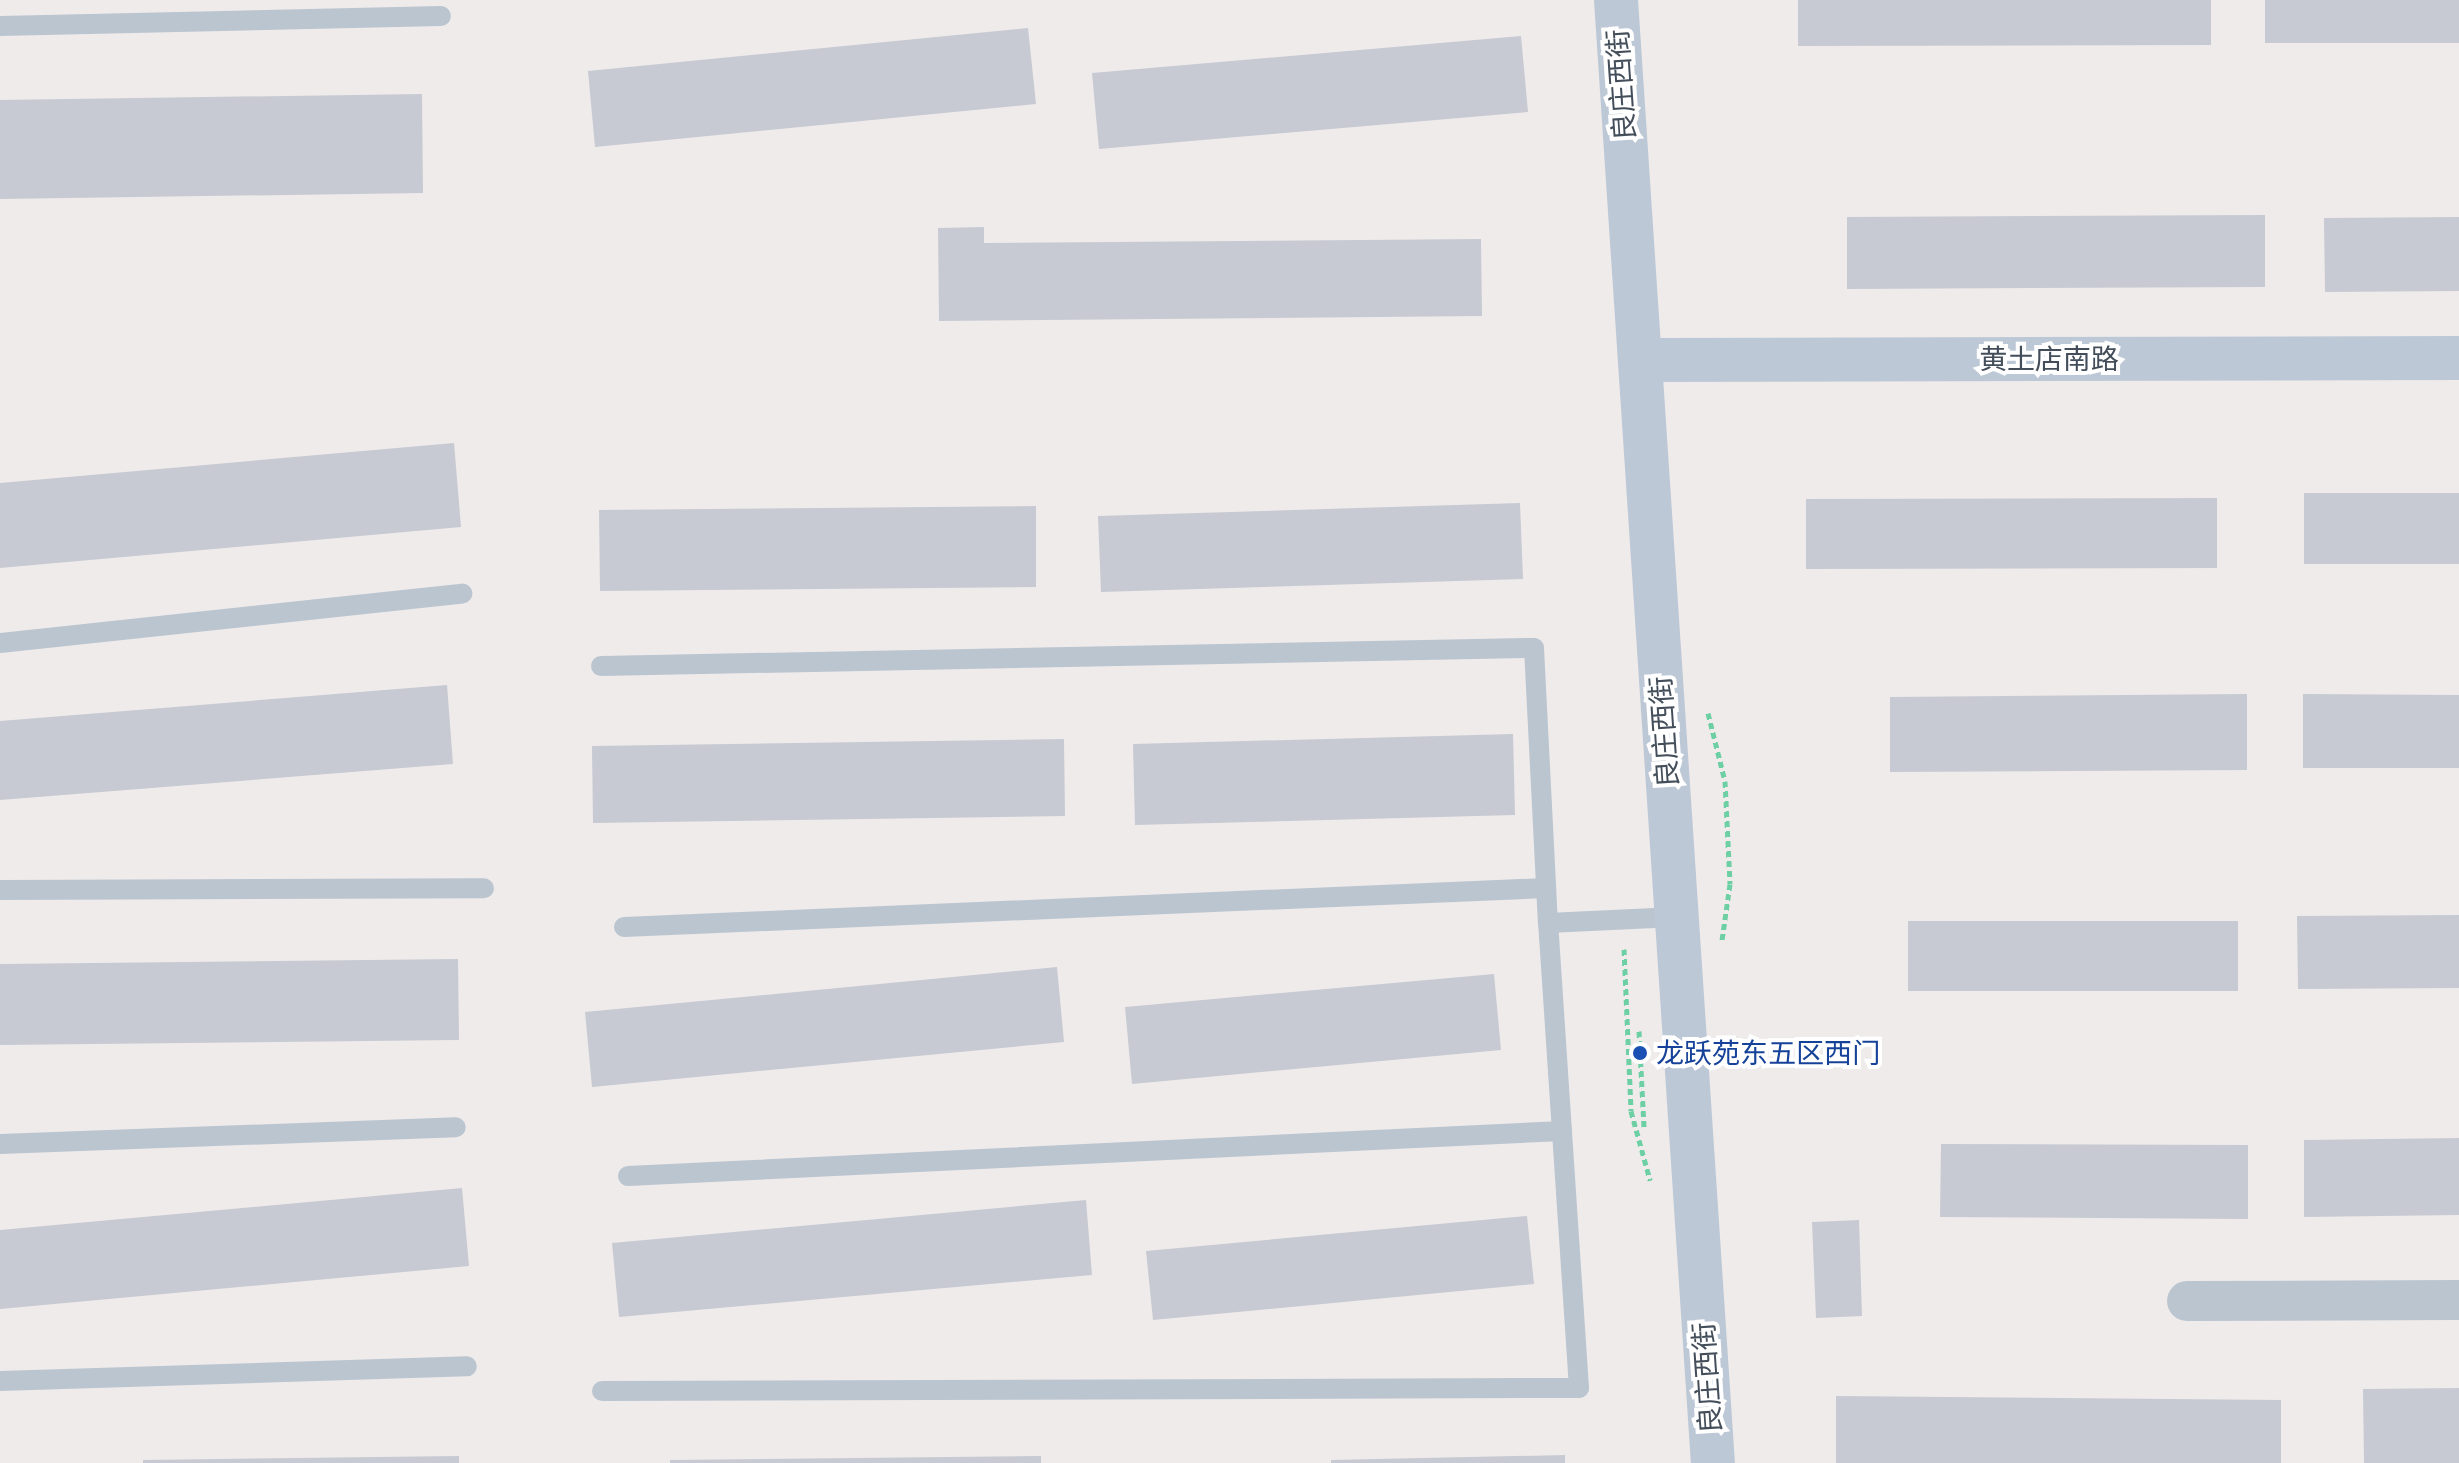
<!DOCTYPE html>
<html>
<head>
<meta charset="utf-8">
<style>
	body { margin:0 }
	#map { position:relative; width:2459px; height:1463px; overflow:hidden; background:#efebeb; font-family:Cabin,"Noto Sans SC",sans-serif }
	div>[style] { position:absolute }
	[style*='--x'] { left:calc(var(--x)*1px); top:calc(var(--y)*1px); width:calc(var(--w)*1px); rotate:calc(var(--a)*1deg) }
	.building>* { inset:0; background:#c7cad2 }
	.path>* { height:5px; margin-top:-2.5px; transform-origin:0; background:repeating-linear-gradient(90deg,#6dcfa4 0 6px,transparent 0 10px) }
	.lane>* { height:20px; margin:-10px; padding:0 10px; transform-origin:10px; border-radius:10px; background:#bbc5cf }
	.street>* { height:40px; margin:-20px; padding:0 20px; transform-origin:20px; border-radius:20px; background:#bbc5cf }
	.secondary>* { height:44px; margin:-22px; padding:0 22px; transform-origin:22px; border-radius:22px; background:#bdc8d6 }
	.dots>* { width:22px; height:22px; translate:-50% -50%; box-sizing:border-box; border:4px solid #fff; border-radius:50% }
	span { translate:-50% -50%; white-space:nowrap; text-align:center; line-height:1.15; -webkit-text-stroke:8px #fff; paint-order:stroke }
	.street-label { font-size:28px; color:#434e5a }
	.transit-label { font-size:28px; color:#164399 }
	.left { translate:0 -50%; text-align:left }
</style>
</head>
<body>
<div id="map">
	<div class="building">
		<div style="clip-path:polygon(1798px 0,2211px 0,2211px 45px,1798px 46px)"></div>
		<div style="clip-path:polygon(2265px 0,2459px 0,2459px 43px,2265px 43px)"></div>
		<div style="clip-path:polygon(1028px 28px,1036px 104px,595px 147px,588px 71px)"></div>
		<div style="clip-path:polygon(1521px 36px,1528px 112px,1099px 149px,1092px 73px)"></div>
		<div style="clip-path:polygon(422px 94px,423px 193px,0 199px,0 100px)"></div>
		<div style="clip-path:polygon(2265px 215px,2265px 287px,1847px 289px,1847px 217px)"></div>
		<div style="clip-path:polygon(2459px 217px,2459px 291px,2325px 292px,2324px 218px)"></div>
		<div style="clip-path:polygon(984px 227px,984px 243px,1481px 239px,1482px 316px,939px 321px,938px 228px)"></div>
		<div style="clip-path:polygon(454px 443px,461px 527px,0 568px,0 483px)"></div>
		<div style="clip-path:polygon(2304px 493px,2459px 493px,2459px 564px,2304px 564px)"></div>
		<div style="clip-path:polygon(2217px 498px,2217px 568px,1806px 569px,1806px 499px)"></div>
		<div style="clip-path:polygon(1520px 503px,1523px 579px,1101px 592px,1098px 516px)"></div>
		<div style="clip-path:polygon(1036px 506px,1036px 587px,600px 591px,599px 510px)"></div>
		<div style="clip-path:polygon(447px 685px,453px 764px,0 800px,0 721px)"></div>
		<div style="clip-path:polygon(2247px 694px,2247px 770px,1890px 772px,1890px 697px)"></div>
		<div style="clip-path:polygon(2303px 694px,2459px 695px,2459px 768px,2303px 768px)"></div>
		<div style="clip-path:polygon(1513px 734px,1515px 815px,1135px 825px,1133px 744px)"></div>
		<div style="clip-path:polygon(1064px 739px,1065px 816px,593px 823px,592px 746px)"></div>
		<div style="clip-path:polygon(2459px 915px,2459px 988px,2298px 989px,2297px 916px)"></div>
		<div style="clip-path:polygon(1908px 921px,2238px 921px,2238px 991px,1908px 991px)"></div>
		<div style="clip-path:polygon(458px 959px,459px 1040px,0 1045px,0 964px)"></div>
		<div style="clip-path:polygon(1057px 967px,1064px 1042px,592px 1087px,585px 1012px)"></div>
		<div style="clip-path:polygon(1494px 974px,1501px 1050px,1132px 1084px,1125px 1007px)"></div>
		<div style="clip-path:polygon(2459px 1138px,2459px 1215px,2304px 1217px,2304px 1140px)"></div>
		<div style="clip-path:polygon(1941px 1144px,2248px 1145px,2248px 1219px,1940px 1217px)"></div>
		<div style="clip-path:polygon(462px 1188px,469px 1266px,0 1309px,0 1230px)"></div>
		<div style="clip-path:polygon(1086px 1200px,1092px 1275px,619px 1317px,612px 1243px)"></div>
		<div style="clip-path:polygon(1527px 1216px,1534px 1284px,1153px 1320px,1146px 1251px)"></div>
		<div style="clip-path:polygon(1859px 1220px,1862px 1316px,1816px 1318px,1812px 1222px)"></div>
		<div style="clip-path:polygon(2459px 1388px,2459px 1463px,2364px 1463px,2363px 1389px)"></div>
		<div style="clip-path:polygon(1836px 1396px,2281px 1400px,2281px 1463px,1836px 1463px)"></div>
		<div style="clip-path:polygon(1565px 1455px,1565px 1463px,1331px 1463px,1331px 1460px)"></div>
		<div style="clip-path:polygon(459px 1456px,459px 1463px,143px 1463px,143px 1460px)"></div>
		<div style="clip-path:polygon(1041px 1456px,1041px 1463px,670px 1463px,670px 1460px)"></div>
	</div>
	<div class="path">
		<div style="--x:1708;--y:713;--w:70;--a:76"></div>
		<div style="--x:1725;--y:781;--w:103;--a:87.2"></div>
		<div style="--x:1730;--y:884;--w:57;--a:98.1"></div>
		<div style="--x:1624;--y:949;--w:162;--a:87.5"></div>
		<div style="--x:1631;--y:1111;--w:72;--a:74.6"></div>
		<div style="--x:1639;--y:1031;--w:96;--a:87"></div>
	</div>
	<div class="lane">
		<div style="--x:0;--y:26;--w:441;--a:-1.3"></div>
		<div style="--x:0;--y:643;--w:465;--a:-6.1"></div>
		<div style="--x:601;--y:666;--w:933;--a:-1.11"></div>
		<div style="--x:1534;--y:648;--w:275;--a:87.1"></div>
		<div style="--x:1548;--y:923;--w:128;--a:-2.7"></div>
		<div style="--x:0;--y:890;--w:484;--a:-0.2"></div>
		<div style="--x:624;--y:927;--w:923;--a:-2.42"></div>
		<div style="--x:0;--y:1144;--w:456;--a:-2.1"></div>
		<div style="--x:628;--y:1176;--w:935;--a:-2.76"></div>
		<div style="--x:0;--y:1381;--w:467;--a:-1.8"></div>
		<div style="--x:602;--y:1391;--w:977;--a:-0.18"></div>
		<div style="--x:1579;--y:1388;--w:466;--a:-93.8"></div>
	</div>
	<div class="street">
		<div style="--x:2187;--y:1301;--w:272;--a:-0.2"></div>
	</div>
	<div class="secondary">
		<div style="--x:1616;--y:0;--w:1466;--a:86.21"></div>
		<div style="--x:1640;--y:360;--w:819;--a:-0.14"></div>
	</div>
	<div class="dots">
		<div style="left:1640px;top:1053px;background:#1a4fb4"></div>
	</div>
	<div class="street-label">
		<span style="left:1621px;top:85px;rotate:-94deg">良庄西街</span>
		<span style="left:2049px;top:359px">黄土店南路</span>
		<span style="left:1664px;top:732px;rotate:-94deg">良庄西街</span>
		<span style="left:1707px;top:1378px;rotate:-94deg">良庄西街</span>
	</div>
	<div class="transit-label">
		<span class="left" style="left:1656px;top:1053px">龙跃苑东五区西门</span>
	</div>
</div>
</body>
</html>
